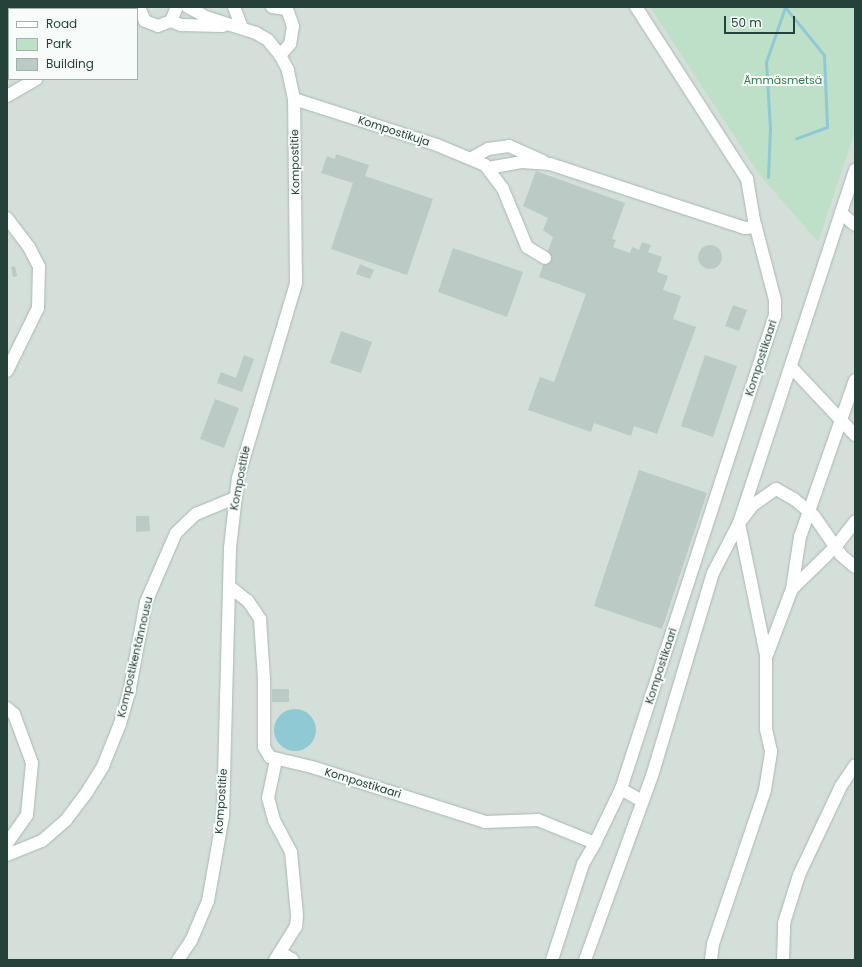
<!DOCTYPE html>
<html>
<head>
<meta charset="utf-8">
<style>
	body { margin:0 }
	#map { position:relative; width:862px; height:967px; overflow:hidden; background:#e6efeb; font-family:Poppins,sans-serif }
	div>[style] { position:absolute }
	[style*='--x'] { left:calc(var(--x)*1px); top:calc(var(--y)*1px); width:calc(var(--w)*1px); rotate:calc(var(--a)*1deg) }
	.built>* { inset:0; background:#d4dfda }
	.green>* { inset:0; background:#bfe0c8 }
	.water>* { inset:0; background:#8ec9d4 }
	.round { border-radius:50% }
	.stream>* { height:3px; margin:-1.5px; padding:0 1.5px; transform-origin:1.5px; border-radius:1.5px; background:#8ec9d4 }
	.building>* { inset:0; background:#bbcac4 }
	.roads { filter:drop-shadow(0 0 1px #a8b8b2) drop-shadow(0 0 1px #a8b8b2) }
	.minor>* { height:12px; margin:-6px; padding:0 6px; transform-origin:6px; border-radius:6px; background:#fff }
	span { translate:-50% -50%; white-space:nowrap; text-align:center; line-height:1.15; -webkit-text-stroke:4px #f7fbf9; paint-order:stroke }
	.park-label { font-size:11px; color:#2d7a4b }
	.street-label { font-size:11px; color:#24423a }
	.frame { position:absolute; inset:0; border:8px solid #24423a; pointer-events:none }
	.legend { position:absolute; left:8px; top:8px; width:130px; height:72px; box-sizing:border-box; background:#f7fbf9; border:1px solid #a3b1ad; margin:0; padding:5px 7px; list-style:none; font-size:12px; color:#24423a }
	.legend li { display:flex; align-items:center; gap:8px; height:20px }
	.legend b { width:20px; border:1px solid #a3b1ad }
	.scale { position:absolute; left:724px; top:16px; width:71px; height:18px; box-sizing:border-box; border:2px solid #24423a; border-top:0; padding-left:5px; font-size:12px; line-height:14px; white-space:nowrap; color:#24423a; -webkit-text-stroke:3px #f7fbf9; paint-order:stroke }
</style>
</head>
<body>
<div id="map">
	<div class="built">
		<div style="clip-path:polygon(evenodd,7px 7px,855px 7px,855px 960px,7px 960px,7px 7px,9px 9px,137px 9px,137px 79px,9px 79px,9px 9px)"></div>
	</div>
	<div class="green">
		<div style="clip-path:polygon(650px 7px,855px 7px,855px 131px,818px 242px,759px 174px)"></div>
	</div>
	<div class="water">
		<div class="round" style="left:274px;top:709px;width:42px;height:42px"></div>
	</div>
	<div class="stream">
		<div style="--x:785;--y:7;--w:62;--a:50.9"></div>
		<div style="--x:824;--y:55;--w:72;--a:87.6"></div>
		<div style="--x:827;--y:127;--w:33;--a:160"></div>
		<div style="--x:768;--y:177;--w:49;--a:-87.7"></div>
		<div style="--x:770;--y:128;--w:66;--a:-93.5"></div>
		<div style="--x:766;--y:62;--w:58;--a:-70.9"></div>
	</div>
	<div class="building">
		<div style="clip-path:polygon(336px 154px,369px 165px,365px 176px,433px 199px,407px 275px,331px 249px,353px 183px,321px 173px,327px 156px,335px 159px)"></div>
		<div style="clip-path:polygon(536px 171px,625px 203px,612px 239px,616px 240px,613px 247px,630px 253px,632px 247px,639px 250px,642px 242px,651px 245px,648px 252px,662px 257px,657px 272px,668px 276px,663px 290px,681px 296px,673px 319px,696px 327px,657px 434px,634px 426px,631px 436px,594px 423px,591px 432px,528px 410px,540px 377px,554px 382px,586px 294px,539px 277px,553px 237px,543px 230px,548px 218px,523px 206px)"></div>
		<div class="round" style="left:698px;top:245px;width:24px;height:24px"></div>
		<div style="clip-path:polygon(453px 248px,523px 272px,507px 317px,438px 292px)"></div>
		<div style="clip-path:polygon(360px 264px,374px 270px,370px 279px,356px 274px)"></div>
		<div style="clip-path:polygon(15px 266px,17px 276px,13px 277px,11px 267px)"></div>
		<div style="clip-path:polygon(733px 305px,747px 310px,739px 331px,725px 326px)"></div>
		<div style="clip-path:polygon(341px 331px,372px 342px,361px 373px,330px 363px)"></div>
		<div style="clip-path:polygon(244px 355px,254px 359px,242px 392px,217px 383px,221px 372px,236px 378px)"></div>
		<div style="clip-path:polygon(705px 355px,737px 366px,713px 437px,681px 426px)"></div>
		<div style="clip-path:polygon(215px 399px,239px 408px,224px 448px,200px 439px)"></div>
		<div style="clip-path:polygon(639px 470px,707px 493px,662px 629px,594px 606px)"></div>
		<div style="clip-path:polygon(136px 516px,149px 516px,150px 531px,136px 532px)"></div>
		<div style="clip-path:polygon(272px 689px,289px 689px,289px 702px,272px 702px)"></div>
	</div>
	<div class="roads">
		<div class="minor">
			<div style="--x:58;--y:7;--w:2;--a:90"></div>
			<div style="--x:139;--y:7;--w:15;--a:67"></div>
			<div style="--x:145;--y:21;--w:14;--a:21"></div>
			<div style="--x:158;--y:26;--w:14;--a:-21"></div>
			<div style="--x:171;--y:21;--w:15;--a:-67"></div>
			<div style="--x:234;--y:7;--w:22;--a:69"></div>
			<div style="--x:272;--y:7;--w:15;--a:8"></div>
			<div style="--x:287;--y:9;--w:18;--a:71"></div>
			<div style="--x:293;--y:26;--w:18;--a:99"></div>
			<div style="--x:290;--y:44;--w:15;--a:132"></div>
			<div style="--x:91;--y:9;--w:10;--a:-11"></div>
			<div style="--x:171;--y:21;--w:11;--a:22"></div>
			<div style="--x:181;--y:25;--w:42;--a:1.4"></div>
			<div style="--x:7;--y:22;--w:2;--a:0"></div>
			<div style="--x:7;--y:96;--w:34;--a:-30"></div>
			<div style="--x:294;--y:99;--w:150;--a:17.8"></div>
			<div style="--x:437;--y:145;--w:52;--a:22.6"></div>
			<div style="--x:485;--y:165;--w:30;--a:53"></div>
			<div style="--x:503;--y:189;--w:63;--a:67.5"></div>
			<div style="--x:527;--y:247;--w:21;--a:31"></div>
			<div style="--x:472;--y:158;--w:18;--a:-29"></div>
			<div style="--x:488;--y:149;--w:21;--a:-8"></div>
			<div style="--x:509;--y:146;--w:37;--a:24"></div>
			<div style="--x:488;--y:168;--w:35;--a:-10"></div>
			<div style="--x:522;--y:162;--w:28;--a:4"></div>
			<div style="--x:550;--y:164;--w:205;--a:18.2"></div>
			<div style="--x:745;--y:228;--w:11;--a:-5"></div>
			<div style="--x:841;--y:213;--w:18;--a:41"></div>
			<div style="--x:7;--y:218;--w:36;--a:53"></div>
			<div style="--x:29;--y:247;--w:22;--a:63"></div>
			<div style="--x:39;--y:267;--w:41;--a:91.4"></div>
			<div style="--x:38;--y:308;--w:70;--a:116.2"></div>
			<div style="--x:792;--y:368;--w:92;--a:46.8"></div>
			<div style="--x:230;--y:587;--w:23;--a:38"></div>
			<div style="--x:248;--y:601;--w:22;--a:56"></div>
			<div style="--x:260;--y:619;--w:61;--a:86.2"></div>
			<div style="--x:264;--y:680;--w:67;--a:90"></div>
			<div style="--x:264;--y:747;--w:12;--a:59"></div>
			<div style="--x:270;--y:757;--w:43;--a:13.4"></div>
			<div style="--x:312;--y:767;--w:182;--a:17.6"></div>
			<div style="--x:485;--y:822;--w:53;--a:-2.2"></div>
			<div style="--x:538;--y:820;--w:61;--a:22"></div>
			<div style="--x:595;--y:843;--w:60;--a:-64.3"></div>
			<div style="--x:621;--y:789;--w:497;--a:-72"></div>
			<div style="--x:775;--y:316;--w:16;--a:-90"></div>
			<div style="--x:775;--y:300;--w:83;--a:-104.7"></div>
			<div style="--x:754;--y:220;--w:42;--a:-99.7"></div>
			<div style="--x:747;--y:179;--w:205;--a:-122.8"></div>
			<div style="--x:792;--y:589;--w:53;--a:-81.3"></div>
			<div style="--x:800;--y:537;--w:166;--a:-70.7"></div>
			<div style="--x:767;--y:655;--w:71;--a:-69.3"></div>
			<div style="--x:792;--y:589;--w:62;--a:-44.3"></div>
			<div style="--x:836;--y:546;--w:31;--a:-52"></div>
			<div style="--x:7;--y:708;--w:9;--a:41"></div>
			<div style="--x:14;--y:714;--w:52;--a:69.8"></div>
			<div style="--x:32;--y:763;--w:52;--a:95.5"></div>
			<div style="--x:27;--y:815;--w:35;--a:125"></div>
			<div style="--x:621;--y:789;--w:24;--a:30"></div>
			<div style="--x:7;--y:855;--w:38;--a:-22"></div>
			<div style="--x:42;--y:841;--w:32;--a:-41"></div>
			<div style="--x:66;--y:820;--w:35;--a:-53"></div>
			<div style="--x:87;--y:792;--w:31;--a:-58"></div>
			<div style="--x:103;--y:766;--w:45;--a:-68"></div>
			<div style="--x:120;--y:724;--w:37;--a:-74"></div>
			<div style="--x:130;--y:688;--w:87;--a:-79.5"></div>
			<div style="--x:146;--y:602;--w:75;--a:-66.5"></div>
			<div style="--x:176;--y:533;--w:28;--a:-44"></div>
			<div style="--x:196;--y:514;--w:42;--a:-22.3"></div>
			<div style="--x:280;--y:952;--w:15;--a:32"></div>
			<div style="--x:178;--y:960;--w:23;--a:-56"></div>
			<div style="--x:191;--y:941;--w:43;--a:-67"></div>
			<div style="--x:208;--y:901;--w:86;--a:-80"></div>
			<div style="--x:223;--y:816;--w:268;--a:-88.5"></div>
			<div style="--x:230;--y:548;--w:70;--a:-83.5"></div>
			<div style="--x:238;--y:478;--w:203;--a:-73.4"></div>
			<div style="--x:296;--y:283;--w:184;--a:-90.6"></div>
			<div style="--x:294;--y:99;--w:30;--a:-102"></div>
			<div style="--x:288;--y:70;--w:17;--a:-118"></div>
			<div style="--x:280;--y:55;--w:19;--a:-129"></div>
			<div style="--x:268;--y:40;--w:14;--a:-150"></div>
			<div style="--x:256;--y:33;--w:52;--a:-162.3"></div>
			<div style="--x:206;--y:17;--w:21;--a:-151"></div>
			<div style="--x:275;--y:960;--w:39;--a:-58"></div>
			<div style="--x:296;--y:927;--w:12;--a:-85"></div>
			<div style="--x:297;--y:915;--w:63;--a:-95.4"></div>
			<div style="--x:291;--y:852;--w:36;--a:-118"></div>
			<div style="--x:274;--y:820;--w:23;--a:-105"></div>
			<div style="--x:268;--y:798;--w:40;--a:-78"></div>
			<div style="--x:552;--y:960;--w:101;--a:-72.1"></div>
			<div style="--x:583;--y:864;--w:24;--a:-60"></div>
			<div style="--x:585;--y:960;--w:196;--a:-70"></div>
			<div style="--x:652;--y:776;--w:212;--a:-73.3"></div>
			<div style="--x:713;--y:573;--w:56;--a:-62.5"></div>
			<div style="--x:739;--y:523;--w:23;--a:-52"></div>
			<div style="--x:753;--y:505;--w:28;--a:-35"></div>
			<div style="--x:776;--y:489;--w:21;--a:29"></div>
			<div style="--x:794;--y:499;--w:26;--a:40"></div>
			<div style="--x:814;--y:516;--w:47;--a:55.3"></div>
			<div style="--x:841;--y:555;--w:18;--a:41"></div>
			<div style="--x:711;--y:960;--w:16;--a:-83"></div>
			<div style="--x:713;--y:944;--w:163;--a:-71.3"></div>
			<div style="--x:765;--y:790;--w:39;--a:-81"></div>
			<div style="--x:771;--y:751;--w:23;--a:-103"></div>
			<div style="--x:766;--y:729;--w:74;--a:-90"></div>
			<div style="--x:766;--y:655;--w:135;--a:-101.6"></div>
			<div style="--x:739;--y:523;--w:372;--a:-71.8"></div>
			<div style="--x:783;--y:960;--w:37;--a:-88"></div>
			<div style="--x:784;--y:923;--w:50;--a:-72.6"></div>
			<div style="--x:799;--y:875;--w:98;--a:-64.7"></div>
			<div style="--x:841;--y:786;--w:25;--a:-56"></div>
		</div>
	</div>
	<div class="park-label">
		<span style="left:783px;top:80px">Ämmäsmetsä</span>
	</div>
	<div class="street-label">
		<span style="left:394px;top:131px;rotate:18deg">Kompostikuja</span>
		<span style="left:295px;top:162px;rotate:-91deg">Kompostitie</span>
		<span style="left:761px;top:358px;rotate:-72deg">Kompostikaari</span>
		<span style="left:240px;top:478px;rotate:-79deg">Kompostitie</span>
		<span style="left:135px;top:657px;rotate:-77deg">Kompostikentännousu</span>
		<span style="left:661px;top:666px;rotate:-72deg">Kompostikaari</span>
		<span style="left:363px;top:783px;rotate:17deg">Kompostikaari</span>
		<span style="left:221px;top:801px;rotate:-86deg">Kompostitie</span>
	</div>
	<div class="frame"></div>
	<ul class="legend">
	<li><b style="height:5px;background:#fff"></b>Road</li>
	<li><b style="height:11px;background:#bfe0c8"></b>Park</li>
	<li><b style="height:11px;background:#bbcac4"></b>Building</li>
	</ul>
	<div class="scale">50 m</div>
</div>
</body>
</html>
